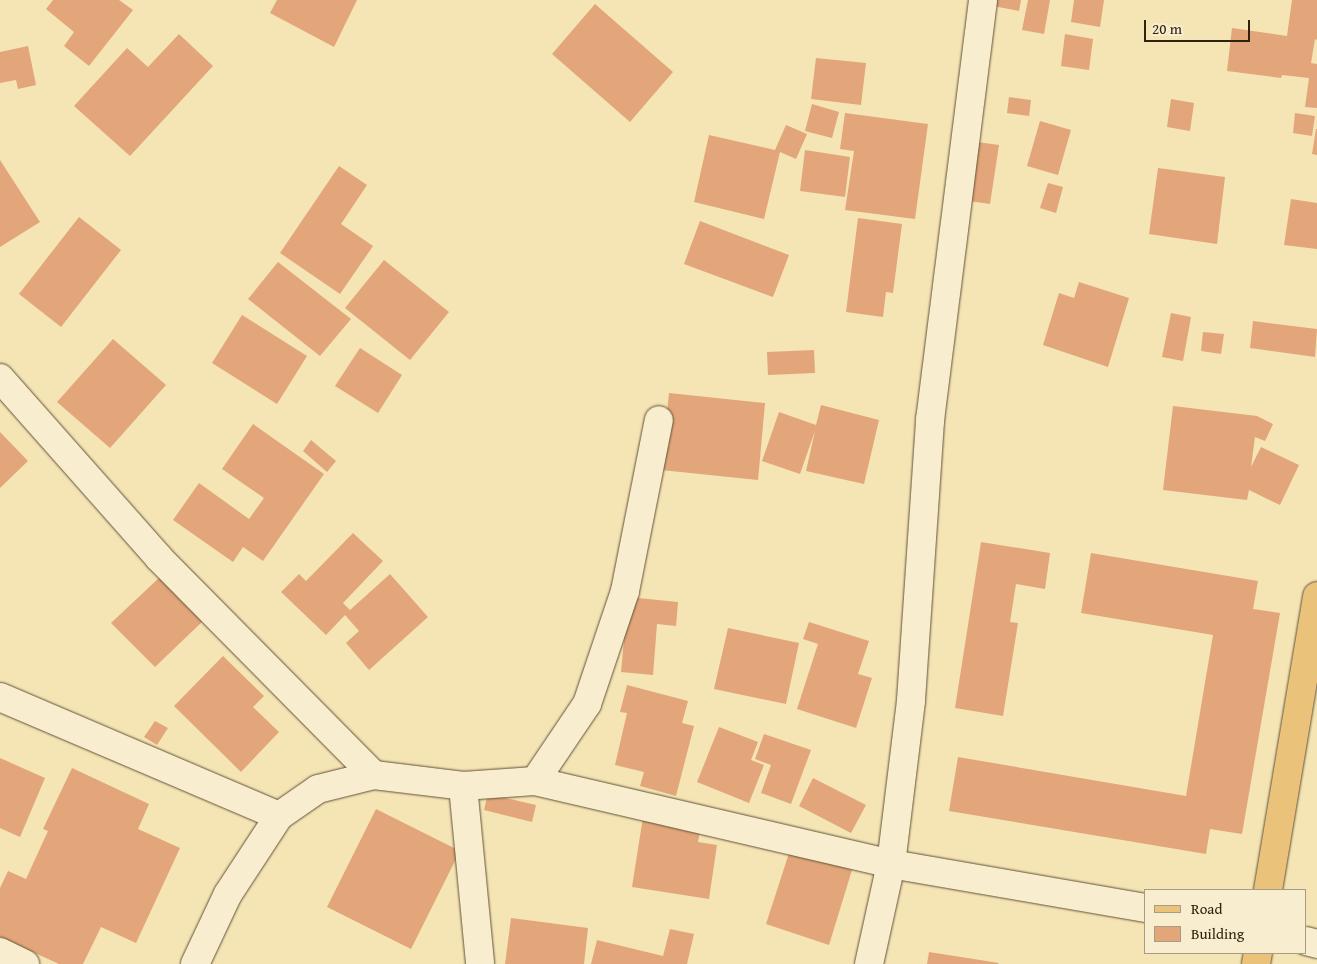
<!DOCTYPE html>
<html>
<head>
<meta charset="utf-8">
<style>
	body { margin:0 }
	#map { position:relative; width:1317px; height:964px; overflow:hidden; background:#f5e4b4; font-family:"Gentium Book Plus",serif }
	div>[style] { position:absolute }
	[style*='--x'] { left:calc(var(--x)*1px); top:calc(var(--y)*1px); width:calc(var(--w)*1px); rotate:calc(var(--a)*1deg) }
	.building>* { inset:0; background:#e2a67a }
	.roads { filter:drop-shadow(0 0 1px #615238) drop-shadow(0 0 1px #615238) }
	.minor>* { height:28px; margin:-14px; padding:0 14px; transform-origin:14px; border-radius:14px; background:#f8edce }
	.major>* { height:28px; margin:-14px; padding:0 14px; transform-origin:14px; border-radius:14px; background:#eac27a }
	span { translate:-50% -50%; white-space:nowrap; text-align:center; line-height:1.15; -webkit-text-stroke:5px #f8edce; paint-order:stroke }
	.legend { position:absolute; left:1144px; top:889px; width:162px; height:65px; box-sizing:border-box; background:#f8edce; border:1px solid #a89c82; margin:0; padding:6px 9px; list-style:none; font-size:15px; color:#30220f }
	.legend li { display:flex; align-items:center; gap:10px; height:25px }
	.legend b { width:25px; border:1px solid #a89c82 }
	.scale { position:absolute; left:1144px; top:20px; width:106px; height:22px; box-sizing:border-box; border:2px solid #30220f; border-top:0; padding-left:6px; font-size:15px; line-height:18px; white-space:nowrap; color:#30220f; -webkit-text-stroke:4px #f8edce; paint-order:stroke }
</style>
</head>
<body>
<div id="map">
	<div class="building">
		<div style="clip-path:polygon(53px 0,119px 0,133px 10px,89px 66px,64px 46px,74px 32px,46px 9px)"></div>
		<div style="clip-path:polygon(277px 0,357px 0,334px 47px,270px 13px)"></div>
		<div style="clip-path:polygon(993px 0,1021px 0,1019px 11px,993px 6px)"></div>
		<div style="clip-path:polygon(1028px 0,1050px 0,1044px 34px,1022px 30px)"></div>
		<div style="clip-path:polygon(1074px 0,1104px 0,1100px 27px,1071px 22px)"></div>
		<div style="clip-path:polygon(1292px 0,1317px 0,1317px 40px,1315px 39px,1311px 63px,1317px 64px,1317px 108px,1305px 107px,1309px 78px,1282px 75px,1281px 78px,1227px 71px,1232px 28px,1287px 36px)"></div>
		<div style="clip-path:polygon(595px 4px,673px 72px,630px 122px,552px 54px)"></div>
		<div style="clip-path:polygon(179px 34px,213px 66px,130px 156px,74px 106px,127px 48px,148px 67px)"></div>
		<div style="clip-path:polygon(1065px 34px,1093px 39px,1089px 70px,1061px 66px)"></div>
		<div style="clip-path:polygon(28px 46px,36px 85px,18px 89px,16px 80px,0 83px,0 52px)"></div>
		<div style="clip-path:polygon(816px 58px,866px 63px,861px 105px,811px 99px)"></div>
		<div style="clip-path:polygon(1009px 97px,1031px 100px,1029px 116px,1007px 113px)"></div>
		<div style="clip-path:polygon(1171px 99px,1194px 103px,1190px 131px,1167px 127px)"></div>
		<div style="clip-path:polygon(812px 104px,839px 112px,832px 138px,805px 131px)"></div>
		<div style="clip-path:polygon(845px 113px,928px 124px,915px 219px,845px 210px,854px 151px,840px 149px)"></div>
		<div style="clip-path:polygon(1295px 113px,1315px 116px,1312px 136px,1293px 133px)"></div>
		<div style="clip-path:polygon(1040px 121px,1071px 130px,1058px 175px,1027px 166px)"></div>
		<div style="clip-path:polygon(786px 125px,807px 134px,796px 159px,780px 152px,764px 219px,694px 202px,709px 135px,775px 150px)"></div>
		<div style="clip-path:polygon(1316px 129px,1317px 129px,1317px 155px,1312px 154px)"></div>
		<div style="clip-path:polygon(970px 141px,999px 145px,990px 204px,962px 200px)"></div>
		<div style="clip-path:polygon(805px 150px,850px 157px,845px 197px,800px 191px)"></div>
		<div style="clip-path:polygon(0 160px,40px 222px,0 247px)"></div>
		<div style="clip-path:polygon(339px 166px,367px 185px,341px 224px,373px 246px,340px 294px,280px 253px)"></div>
		<div style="clip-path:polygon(1158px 168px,1225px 177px,1217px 244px,1149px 234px)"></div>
		<div style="clip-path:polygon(1048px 183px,1063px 187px,1056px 213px,1040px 208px)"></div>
		<div style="clip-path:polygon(1291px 199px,1317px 203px,1317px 249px,1284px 245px)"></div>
		<div style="clip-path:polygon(79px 217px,121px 250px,61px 327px,19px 294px)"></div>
		<div style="clip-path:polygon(858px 218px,902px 224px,893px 293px,886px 292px,883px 317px,846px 312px)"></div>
		<div style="clip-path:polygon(700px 221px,789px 255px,773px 297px,684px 264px)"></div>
		<div style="clip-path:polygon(384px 260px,449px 312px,410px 360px,345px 308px)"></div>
		<div style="clip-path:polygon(278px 262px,351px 319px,320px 356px,248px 299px)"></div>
		<div style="clip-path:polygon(1079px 282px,1129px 298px,1108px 367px,1043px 345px,1059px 293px,1074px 298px)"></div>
		<div style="clip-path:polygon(1171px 313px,1191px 317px,1183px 361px,1162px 357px)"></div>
		<div style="clip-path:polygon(242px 315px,307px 356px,277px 404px,212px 363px)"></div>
		<div style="clip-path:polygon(1253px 321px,1317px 329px,1315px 357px,1250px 348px)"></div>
		<div style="clip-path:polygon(1203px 332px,1224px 334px,1221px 354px,1201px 351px)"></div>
		<div style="clip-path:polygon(113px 339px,166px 385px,110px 448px,57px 402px)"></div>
		<div style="clip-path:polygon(360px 348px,402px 375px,378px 413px,335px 386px)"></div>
		<div style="clip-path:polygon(814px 350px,815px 373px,768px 375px,767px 352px)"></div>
		<div style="clip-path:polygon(669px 393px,765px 403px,758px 480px,661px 470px)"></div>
		<div style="clip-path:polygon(821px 405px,879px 420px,864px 484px,806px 471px,815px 431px,800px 474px,762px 461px,779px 412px,816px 425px)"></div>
		<div style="clip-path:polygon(1173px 406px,1257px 416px,1273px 424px,1265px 441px,1255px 437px,1251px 467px,1261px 447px,1299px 465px,1280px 505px,1249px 490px,1247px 500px,1163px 490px)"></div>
		<div style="clip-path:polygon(253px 424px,324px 474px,263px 561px,243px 547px,233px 562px,173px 520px,199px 483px,249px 519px,264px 498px,222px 469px)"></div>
		<div style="clip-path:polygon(0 432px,28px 461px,0 488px)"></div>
		<div style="clip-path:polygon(311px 440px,336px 461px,327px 472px,303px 451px)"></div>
		<div style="clip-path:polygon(353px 533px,383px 561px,343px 603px,350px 610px,390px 574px,428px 617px,369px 670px,346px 643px,359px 631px,345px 615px,326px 635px,281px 592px,299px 574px,306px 581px)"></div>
		<div style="clip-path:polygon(981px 542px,1050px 553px,1045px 589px,1016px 584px,1010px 622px,1018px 623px,1003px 716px,955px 708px)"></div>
		<div style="clip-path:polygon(1091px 553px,1258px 581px,1253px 609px,1280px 613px,1242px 834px,1210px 829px,1206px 854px,949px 811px,958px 757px,1186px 796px,1213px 635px,1081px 613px)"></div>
		<div style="clip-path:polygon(161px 576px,204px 620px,155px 667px,111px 623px)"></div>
		<div style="clip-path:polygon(628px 597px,678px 602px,676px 626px,657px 624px,653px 675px,621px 672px)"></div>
		<div style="clip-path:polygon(809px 622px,869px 641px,858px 674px,872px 678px,856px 728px,797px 709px,818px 644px,803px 639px)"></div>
		<div style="clip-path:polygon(728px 628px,799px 643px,786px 704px,714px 689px)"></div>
		<div style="clip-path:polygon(223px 656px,264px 696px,253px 707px,279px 732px,241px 772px,174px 706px)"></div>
		<div style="clip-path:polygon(627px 685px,688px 701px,682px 723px,694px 726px,676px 796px,640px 786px,644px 772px,615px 765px,627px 713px,620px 712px)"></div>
		<div style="clip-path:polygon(155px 721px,168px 728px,157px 745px,144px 737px)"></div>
		<div style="clip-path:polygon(719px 727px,758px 742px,751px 760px,764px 765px,749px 803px,697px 782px)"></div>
		<div style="clip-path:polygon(764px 734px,811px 750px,791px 804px,761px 793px,771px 765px,755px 759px)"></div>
		<div style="clip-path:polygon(0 758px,45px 778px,20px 837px,0 828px)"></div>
		<div style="clip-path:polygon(72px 768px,149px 804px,138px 829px,180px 848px,136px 943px,101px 927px,83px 964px,59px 964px,0 937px,0 888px,8px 871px,26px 879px,48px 831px,43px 829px)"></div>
		<div style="clip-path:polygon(813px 778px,866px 805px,851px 833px,799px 806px)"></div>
		<div style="clip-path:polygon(488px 794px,536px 805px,532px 822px,484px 810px)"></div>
		<div style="clip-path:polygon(376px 809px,460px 851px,411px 949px,327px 907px)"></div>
		<div style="clip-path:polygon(643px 817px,701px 826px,698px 842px,717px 845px,709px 899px,632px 887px)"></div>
		<div style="clip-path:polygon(790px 850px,852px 870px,829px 945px,766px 924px)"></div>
		<div style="clip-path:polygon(511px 918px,588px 928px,584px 964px,505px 964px)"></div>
		<div style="clip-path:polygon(670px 929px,694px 934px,687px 964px,591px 964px,597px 940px,663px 956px)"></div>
		<div style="clip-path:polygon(929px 952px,999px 963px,998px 964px,927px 964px)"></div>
	</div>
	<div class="roads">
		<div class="minor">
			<div style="--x:0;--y:378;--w:240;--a:48.5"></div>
			<div style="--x:159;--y:558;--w:305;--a:45.3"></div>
			<div style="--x:0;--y:697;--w:303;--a:23.1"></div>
			<div style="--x:535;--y:781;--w:93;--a:-56"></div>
			<div style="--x:587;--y:704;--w:119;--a:-71.4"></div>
			<div style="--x:625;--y:591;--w:174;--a:-78.8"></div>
			<div style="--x:463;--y:786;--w:179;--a:84.5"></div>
			<div style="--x:1306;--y:941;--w:11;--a:15"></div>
			<div style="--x:0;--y:952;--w:28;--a:26"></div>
			<div style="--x:195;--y:964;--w:77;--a:-64.8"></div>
			<div style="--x:228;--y:894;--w:93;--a:-56.8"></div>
			<div style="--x:279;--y:816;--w:47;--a:-34.7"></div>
			<div style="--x:318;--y:789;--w:58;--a:-14"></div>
			<div style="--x:374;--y:775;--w:90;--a:7"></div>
			<div style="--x:463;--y:786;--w:72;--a:-4"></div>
			<div style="--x:535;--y:781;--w:366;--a:13.1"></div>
			<div style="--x:891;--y:864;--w:259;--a:9.8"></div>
			<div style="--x:869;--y:964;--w:102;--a:-77.6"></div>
			<div style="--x:891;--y:864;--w:165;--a:-83"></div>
			<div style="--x:911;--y:700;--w:281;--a:-86.1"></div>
			<div style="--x:930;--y:420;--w:423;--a:-82.8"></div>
		</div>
		<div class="major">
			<div style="--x:1268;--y:890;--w:298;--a:-80.5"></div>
			<div style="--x:1256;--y:964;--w:11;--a:-80"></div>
		</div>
	</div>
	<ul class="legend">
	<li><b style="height:6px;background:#eac27a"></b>Road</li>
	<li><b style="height:14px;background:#e2a67a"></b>Building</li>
	</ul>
	<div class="scale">20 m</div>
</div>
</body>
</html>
